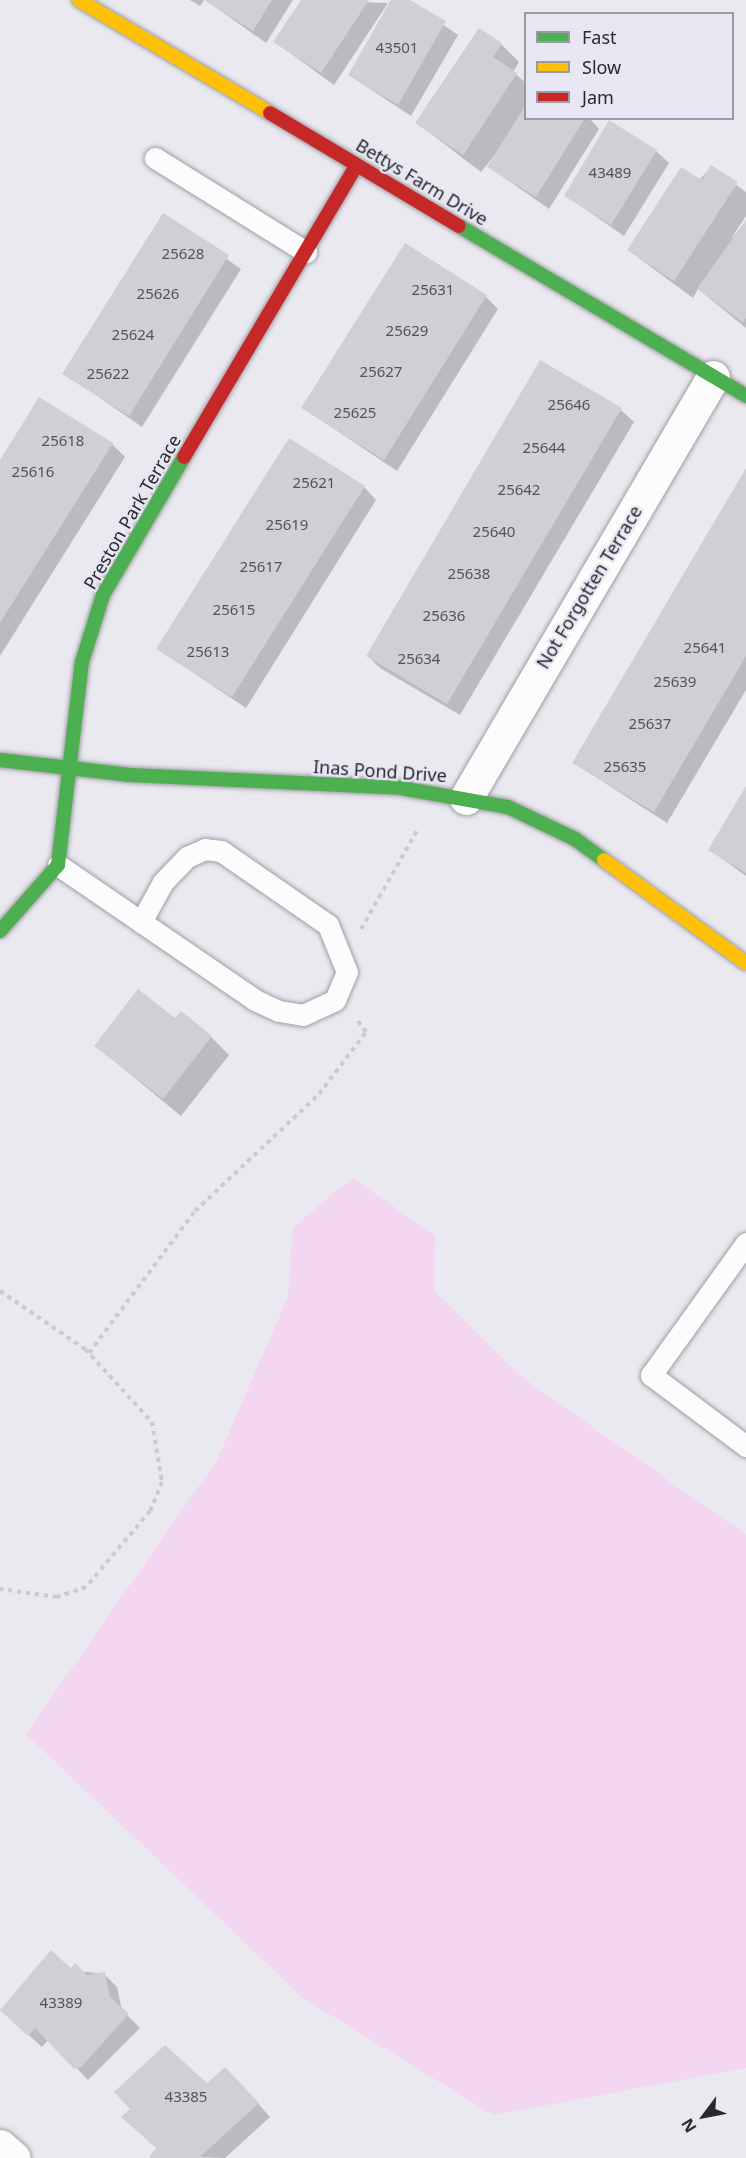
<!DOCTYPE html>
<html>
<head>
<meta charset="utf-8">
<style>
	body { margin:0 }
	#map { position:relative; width:746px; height:2158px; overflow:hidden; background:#eae9f0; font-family:"Noto Sans",sans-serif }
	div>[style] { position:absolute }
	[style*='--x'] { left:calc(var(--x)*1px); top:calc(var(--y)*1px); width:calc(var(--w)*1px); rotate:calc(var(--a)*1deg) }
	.green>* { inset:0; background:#f3d6ef }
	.shadow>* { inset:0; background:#0003 }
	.building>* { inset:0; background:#d0cfd4 }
	.path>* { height:4px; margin-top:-2px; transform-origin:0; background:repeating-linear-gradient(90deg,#cbcbce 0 4.5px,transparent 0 9px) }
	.roads { filter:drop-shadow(0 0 2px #9f9ea3) drop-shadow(0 0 2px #9f9ea3) }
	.lane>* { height:21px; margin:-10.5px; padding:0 10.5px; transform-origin:10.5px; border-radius:10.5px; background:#fcfcfd }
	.street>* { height:33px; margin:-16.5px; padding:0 16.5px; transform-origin:16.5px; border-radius:16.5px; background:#fcfcfd }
	.fast>* { height:14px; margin:-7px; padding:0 7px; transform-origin:7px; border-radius:7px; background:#4caf50 }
	.slow>* { height:14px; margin:-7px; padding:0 7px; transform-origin:7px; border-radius:7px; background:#ffc107 }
	.jam>* { height:14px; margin:-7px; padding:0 7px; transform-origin:7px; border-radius:7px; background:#c62828 }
	span { translate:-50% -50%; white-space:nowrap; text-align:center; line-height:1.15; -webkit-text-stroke:4.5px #e7e6f3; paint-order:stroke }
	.number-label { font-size:15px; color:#545458 }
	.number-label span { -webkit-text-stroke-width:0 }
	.street-label { font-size:18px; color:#28282d }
	.legend { position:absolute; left:524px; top:12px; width:210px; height:108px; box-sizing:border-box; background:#e7e6f3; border:2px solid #9b9aa4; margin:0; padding:8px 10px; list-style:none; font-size:18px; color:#28282d }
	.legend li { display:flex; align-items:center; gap:12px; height:30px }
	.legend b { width:30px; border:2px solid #9b9aa4 }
	.north { position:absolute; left:674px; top:2086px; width:60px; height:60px; -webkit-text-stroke:4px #e7e6f3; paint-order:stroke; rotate:238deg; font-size:16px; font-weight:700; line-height:24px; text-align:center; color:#28282d }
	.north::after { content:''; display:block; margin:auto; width:21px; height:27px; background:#28282d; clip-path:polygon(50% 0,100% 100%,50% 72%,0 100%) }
</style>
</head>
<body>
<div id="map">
	<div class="green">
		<div style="clip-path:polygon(352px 1178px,435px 1235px,434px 1291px,523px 1378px,746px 1535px,746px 2068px,493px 2115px,303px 1998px,26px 1734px,217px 1460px,288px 1297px,293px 1227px)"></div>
	</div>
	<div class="shadow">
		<div style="clip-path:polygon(190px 0,204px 0,200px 6px)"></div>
		<div style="clip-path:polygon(293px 0,266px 43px,207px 1px,208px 0)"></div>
		<div style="clip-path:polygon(302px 0,388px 3px,334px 85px,275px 42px)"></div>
		<div style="clip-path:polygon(393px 0,407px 0,458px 35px,411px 116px,349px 75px)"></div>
		<div style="clip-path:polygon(501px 44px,519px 62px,513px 72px,526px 83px,526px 118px,589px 118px,599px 129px,549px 209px,489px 167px,502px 146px,481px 172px,417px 123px)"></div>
		<div style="clip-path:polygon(656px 151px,669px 163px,624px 236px,565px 195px)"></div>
		<div style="clip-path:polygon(712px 167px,746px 192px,746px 216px,730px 240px,746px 222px,746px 328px,698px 289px,693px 298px,628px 250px)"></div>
		<div style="clip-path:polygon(163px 215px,241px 269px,142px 427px,64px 373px)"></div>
		<div style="clip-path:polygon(486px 297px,498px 309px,397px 471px,303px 408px)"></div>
		<div style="clip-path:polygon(621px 410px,634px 422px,460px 715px,380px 668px,368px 656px)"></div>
		<div style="clip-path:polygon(112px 444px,125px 457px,0 656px,0 462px)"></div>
		<div style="clip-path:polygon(746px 471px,746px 690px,667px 823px,574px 763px)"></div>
		<div style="clip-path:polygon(364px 487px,376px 500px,246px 708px,158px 649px)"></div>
		<div style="clip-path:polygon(746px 788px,746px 876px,710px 850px)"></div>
		<div style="clip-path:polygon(176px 1020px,211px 1037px,229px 1055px,181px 1116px,96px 1046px)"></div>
		<div style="clip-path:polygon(71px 1970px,104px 1974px,117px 1987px,122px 2010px,140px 2028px,88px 2080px,49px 2039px,42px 2047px,14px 2022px)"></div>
		<div style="clip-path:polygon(238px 2081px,270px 2117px,225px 2158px,150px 2156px,207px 2085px)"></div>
	</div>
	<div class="building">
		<div style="clip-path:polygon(204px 0,272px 0,253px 31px)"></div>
		<div style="clip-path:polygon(301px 0,369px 0,321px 73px,273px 42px)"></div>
		<div style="clip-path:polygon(391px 0,410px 0,446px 21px,398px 105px,348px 75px)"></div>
		<div style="clip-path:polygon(479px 28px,502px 43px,493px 57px,517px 73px,463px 155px,415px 123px)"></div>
		<div style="clip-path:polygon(525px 106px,525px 118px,585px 118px,536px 197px,487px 167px)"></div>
		<div style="clip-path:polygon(609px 120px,657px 150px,611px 225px,564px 196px)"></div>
		<div style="clip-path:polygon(711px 165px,738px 182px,674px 281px,627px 250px,681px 167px,702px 180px)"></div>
		<div style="clip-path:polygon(163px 213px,229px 255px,129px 416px,62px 374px)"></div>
		<div style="clip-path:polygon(746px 220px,746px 318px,743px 322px,697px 289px)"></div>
		<div style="clip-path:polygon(405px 243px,487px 295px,384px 460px,301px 408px)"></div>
		<div style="clip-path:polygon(540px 360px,622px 408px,447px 704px,366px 656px)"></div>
		<div style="clip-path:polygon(39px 397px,113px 443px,0 623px,0 460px)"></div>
		<div style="clip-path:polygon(289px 438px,365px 486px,232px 697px,156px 649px)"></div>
		<div style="clip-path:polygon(746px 468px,746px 656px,654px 812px,572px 763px)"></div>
		<div style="clip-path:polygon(746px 786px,746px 873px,708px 850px)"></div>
		<div style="clip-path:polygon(138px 989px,175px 1018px,181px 1011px,212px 1036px,163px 1099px,94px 1046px)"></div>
		<div style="clip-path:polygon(51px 1950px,71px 1968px,75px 1963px,87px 1975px,105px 1972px,110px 1997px,129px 2014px,81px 2067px,74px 2069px,35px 2028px,28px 2036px,0 2010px)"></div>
		<div style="clip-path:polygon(165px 2045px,207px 2083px,225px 2067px,259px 2103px,199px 2158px,150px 2158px,156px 2148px,121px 2117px,130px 2109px,114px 2092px)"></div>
	</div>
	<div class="path">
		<div style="--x:361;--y:929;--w:113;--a:-60.3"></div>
		<div style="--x:0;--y:1291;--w:103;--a:34.3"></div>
		<div style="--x:85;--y:1349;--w:99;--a:47.5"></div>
		<div style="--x:152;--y:1422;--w:61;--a:80.5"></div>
		<div style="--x:162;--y:1482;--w:31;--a:112"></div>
		<div style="--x:150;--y:1511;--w:99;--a:130.1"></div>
		<div style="--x:86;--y:1587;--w:31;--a:161"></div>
		<div style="--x:57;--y:1597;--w:58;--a:-172"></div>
		<div style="--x:89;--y:1353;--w:177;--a:-53.3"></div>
		<div style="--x:195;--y:1211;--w:170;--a:-43.3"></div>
		<div style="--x:319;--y:1094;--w:78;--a:-52.8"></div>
		<div style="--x:366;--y:1032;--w:17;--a:-126"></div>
	</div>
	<div class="roads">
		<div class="lane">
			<div style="--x:155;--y:158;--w:178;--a:31.9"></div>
			<div style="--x:58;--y:865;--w:239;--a:34.4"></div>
			<div style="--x:255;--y:1000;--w:26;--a:25"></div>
			<div style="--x:279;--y:1011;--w:24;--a:9"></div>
			<div style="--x:303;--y:1015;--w:35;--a:-25"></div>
			<div style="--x:335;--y:1000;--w:30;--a:-67"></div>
			<div style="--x:347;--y:972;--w:51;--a:-112"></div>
			<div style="--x:328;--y:925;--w:130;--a:-145.3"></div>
			<div style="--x:221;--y:851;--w:16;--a:-173"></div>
			<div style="--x:205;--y:849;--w:20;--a:156"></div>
			<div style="--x:187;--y:857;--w:35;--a:134"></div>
			<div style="--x:163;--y:882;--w:46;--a:118.8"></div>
			<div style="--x:746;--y:1243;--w:163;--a:125.7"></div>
			<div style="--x:651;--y:1375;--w:119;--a:36.8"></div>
		</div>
		<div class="street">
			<div style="--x:466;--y:798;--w:488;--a:-59.6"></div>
			<div style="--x:0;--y:2146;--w:18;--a:41"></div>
		</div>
		<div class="fast">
			<div style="--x:459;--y:226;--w:334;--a:30.6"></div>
			<div style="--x:0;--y:760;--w:131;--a:6.6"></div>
			<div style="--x:130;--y:775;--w:271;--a:2.7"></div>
			<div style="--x:401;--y:788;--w:109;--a:10.1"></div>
			<div style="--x:508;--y:807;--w:74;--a:25.5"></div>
			<div style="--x:575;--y:839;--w:36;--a:36"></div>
			<div style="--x:0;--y:931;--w:88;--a:-48.7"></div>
			<div style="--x:58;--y:865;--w:204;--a:-83.3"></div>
			<div style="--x:82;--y:662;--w:70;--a:-72.6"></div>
			<div style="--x:103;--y:595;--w:160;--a:-59.6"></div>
		</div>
		<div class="slow">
			<div style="--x:79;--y:0;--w:222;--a:30.6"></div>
			<div style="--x:604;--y:860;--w:175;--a:36"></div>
		</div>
		<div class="jam">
			<div style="--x:270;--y:113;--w:220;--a:30.9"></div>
			<div style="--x:184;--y:457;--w:339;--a:-59.4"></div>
		</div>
	</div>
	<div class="number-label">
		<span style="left:397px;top:48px">43501</span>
		<span style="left:610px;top:173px">43489</span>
		<span style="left:183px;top:254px">25628</span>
		<span style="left:433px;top:290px">25631</span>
		<span style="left:158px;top:294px">25626</span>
		<span style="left:407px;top:331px">25629</span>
		<span style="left:133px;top:335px">25624</span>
		<span style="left:381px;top:372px">25627</span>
		<span style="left:108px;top:374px">25622</span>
		<span style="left:569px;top:405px">25646</span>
		<span style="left:355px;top:413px">25625</span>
		<span style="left:63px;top:441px">25618</span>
		<span style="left:544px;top:448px">25644</span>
		<span style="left:33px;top:472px">25616</span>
		<span style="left:314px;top:483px">25621</span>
		<span style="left:519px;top:490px">25642</span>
		<span style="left:287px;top:525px">25619</span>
		<span style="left:494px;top:532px">25640</span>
		<span style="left:261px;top:567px">25617</span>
		<span style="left:469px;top:574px">25638</span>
		<span style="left:234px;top:610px">25615</span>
		<span style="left:444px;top:616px">25636</span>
		<span style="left:705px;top:648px">25641</span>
		<span style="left:208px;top:652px">25613</span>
		<span style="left:419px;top:659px">25634</span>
		<span style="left:675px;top:682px">25639</span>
		<span style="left:650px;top:724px">25637</span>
		<span style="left:625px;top:767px">25635</span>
		<span style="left:61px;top:2003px">43389</span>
		<span style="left:186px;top:2097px">43385</span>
	</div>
	<div class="street-label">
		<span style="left:422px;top:182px;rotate:31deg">Bettys Farm Drive</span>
		<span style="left:132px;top:512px;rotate:-60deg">Preston Park Terrace</span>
		<span style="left:589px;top:587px;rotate:-59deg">Not Forgotten Terrace</span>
		<span style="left:380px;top:771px;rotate:4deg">Inas Pond Drive</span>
	</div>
	<ul class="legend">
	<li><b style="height:8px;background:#4caf50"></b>Fast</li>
	<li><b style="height:8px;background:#ffc107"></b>Slow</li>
	<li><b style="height:8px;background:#c62828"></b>Jam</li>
	</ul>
	<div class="north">N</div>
</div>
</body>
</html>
